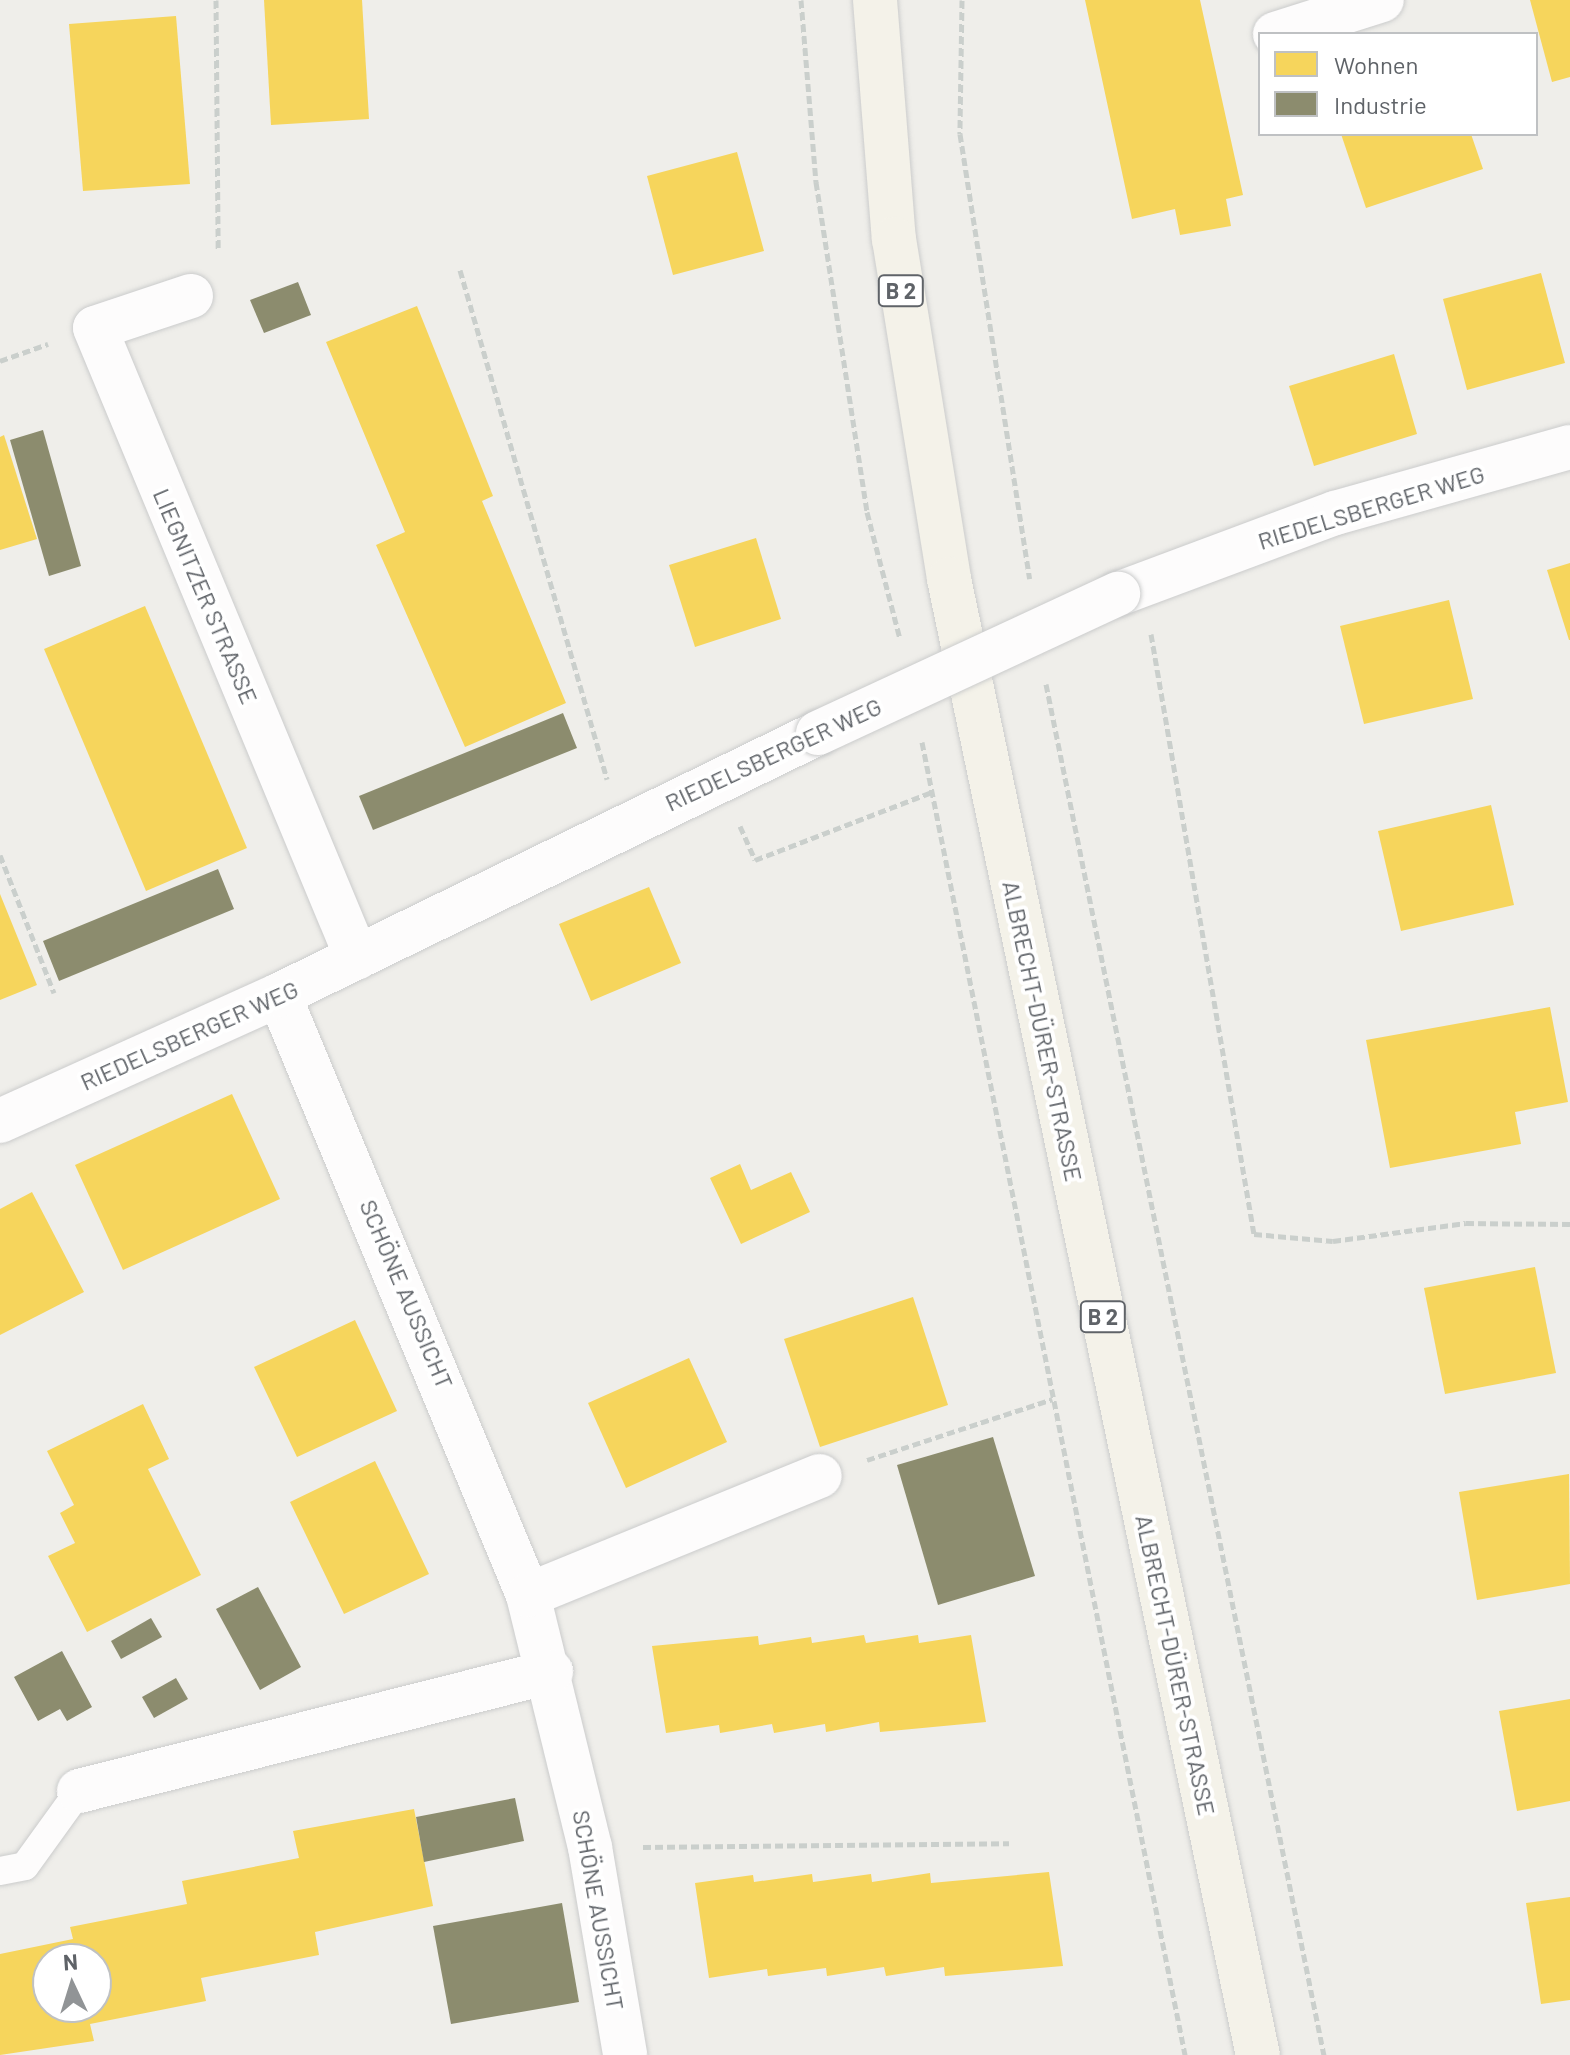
<!DOCTYPE html>
<html>
<head>
<meta charset="utf-8">
<style>
	body { margin:0 }
	#map { position:relative; width:1570px; height:2055px; overflow:hidden; background:#efeeea; font-family:Barlow,sans-serif }
	div>[style] { position:absolute }
	[style*='--x'] { left:calc(var(--x)*1px); top:calc(var(--y)*1px); width:calc(var(--w)*1px); rotate:calc(var(--a)*1deg) }
	.homes>* { inset:0; background:#f6d55c }
	.industry>* { inset:0; background:#8c8c6e }
	.path>* { height:5px; margin-top:-2.5px; transform-origin:0; background:repeating-linear-gradient(90deg,#cacfcc 0 8px,transparent 0 12px) }
	.roads { filter:drop-shadow(0 0 2px #cbcccc) drop-shadow(0 0 2px #cbcccc) }
	.lane>* { height:28px; margin:-14px; padding:0 14px; transform-origin:14px; border-radius:14px; background:#fdfcfc }
	.street>* { height:44px; margin:-22px; padding:0 22px; transform-origin:22px; border-radius:22px; background:#fdfcfc }
	.primary>* { height:44px; margin:-22px; padding:0 22px; transform-origin:22px; border-radius:22px; background:#f4f2e9 }
	.bridges { filter:drop-shadow(0 0 2px #cbcccc) drop-shadow(0 0 2px #cbcccc) }
	.street-bridge>* { height:44px; margin:-22px; padding:0 22px; transform-origin:22px; border-radius:22px; background:#fdfcfc }
	span { translate:-50% -50%; white-space:nowrap; text-align:center; line-height:1.15; -webkit-text-stroke:8px #fff; paint-order:stroke }
	.shield-label span { padding:2px 6px; background:#fff; border:2px solid; border-radius:6px; -webkit-text-stroke-width:0 }
	.shield-label { font-size:22px; color:#5f6368; font-weight:700 }
	.street-label { font-size:24px; color:#5f6368 }
	.legend { position:absolute; left:1258px; top:32px; width:280px; height:104px; box-sizing:border-box; background:#fff; border:2px solid #bfc1c3; margin:0; padding:10px 14px; list-style:none; font-size:24px; color:#5f6368 }
	.legend li { display:flex; align-items:center; gap:16px; height:40px }
	.legend b { width:40px; border:2px solid #bfc1c3 }
	.north { position:absolute; left:32px; top:1943px; width:80px; height:80px; box-sizing:border-box; background:#fff; border:2px solid #bfc1c3; border-radius:50%; rotate:356deg; font-size:22px; font-weight:700; line-height:32px; text-align:center; color:#5f6368 }
	.north::after { content:''; display:block; margin:auto; width:28px; height:36px; background:#919496; clip-path:polygon(50% 0,100% 100%,50% 72%,0 100%) }
</style>
</head>
<body>
<div id="map">
	<div class="homes">
		<div style="clip-path:polygon(264px 0,362px 0,369px 119px,271px 125px)"></div>
		<div style="clip-path:polygon(1085px 0,1200px 0,1243px 195px,1226px 199px,1231px 226px,1180px 235px,1175px 209px,1132px 219px)"></div>
		<div style="clip-path:polygon(1530px 0,1570px 0,1570px 77px,1552px 82px)"></div>
		<div style="clip-path:polygon(176px 16px,190px 184px,83px 191px,69px 24px)"></div>
		<div style="clip-path:polygon(1341px 134px,1471px 134px,1483px 169px,1366px 208px)"></div>
		<div style="clip-path:polygon(737px 152px,764px 251px,673px 275px,647px 176px)"></div>
		<div style="clip-path:polygon(1541px 273px,1565px 363px,1467px 390px,1443px 299px)"></div>
		<div style="clip-path:polygon(417px 306px,493px 496px,482px 501px,566px 703px,465px 747px,376px 545px,405px 532px,326px 342px)"></div>
		<div style="clip-path:polygon(1394px 354px,1417px 434px,1314px 466px,1289px 386px)"></div>
		<div style="clip-path:polygon(4px 435px,37px 539px,0 550px,0 437px)"></div>
		<div style="clip-path:polygon(756px 538px,781px 619px,695px 647px,669px 565px)"></div>
		<div style="clip-path:polygon(1570px 563px,1570px 640px,1569px 640px,1547px 570px)"></div>
		<div style="clip-path:polygon(1449px 600px,1473px 699px,1364px 724px,1340px 626px)"></div>
		<div style="clip-path:polygon(145px 606px,247px 848px,146px 891px,44px 649px)"></div>
		<div style="clip-path:polygon(1491px 805px,1514px 905px,1401px 931px,1378px 831px)"></div>
		<div style="clip-path:polygon(649px 887px,681px 963px,591px 1001px,559px 924px)"></div>
		<div style="clip-path:polygon(0 894px,37px 985px,0 1000px)"></div>
		<div style="clip-path:polygon(1550px 1007px,1568px 1102px,1515px 1112px,1521px 1144px,1390px 1168px,1366px 1040px)"></div>
		<div style="clip-path:polygon(232px 1094px,280px 1199px,123px 1270px,75px 1165px)"></div>
		<div style="clip-path:polygon(740px 1164px,751px 1190px,791px 1172px,810px 1212px,741px 1244px,710px 1178px)"></div>
		<div style="clip-path:polygon(32px 1192px,84px 1292px,0 1335px,0 1209px)"></div>
		<div style="clip-path:polygon(1535px 1267px,1556px 1373px,1445px 1394px,1424px 1288px)"></div>
		<div style="clip-path:polygon(913px 1297px,948px 1405px,820px 1447px,784px 1339px)"></div>
		<div style="clip-path:polygon(355px 1320px,397px 1411px,297px 1457px,254px 1367px)"></div>
		<div style="clip-path:polygon(689px 1358px,727px 1442px,626px 1488px,588px 1403px)"></div>
		<div style="clip-path:polygon(143px 1404px,169px 1459px,148px 1469px,201px 1575px,87px 1632px,48px 1556px,75px 1543px,60px 1513px,74px 1505px,47px 1451px)"></div>
		<div style="clip-path:polygon(375px 1461px,429px 1574px,344px 1614px,290px 1502px)"></div>
		<div style="clip-path:polygon(1569px 1474px,1570px 1584px,1477px 1600px,1459px 1492px)"></div>
		<div style="clip-path:polygon(864px 1635px,866px 1643px,918px 1635px,919px 1643px,971px 1635px,986px 1722px,880px 1732px,879px 1722px,826px 1732px,825px 1724px,774px 1733px,772px 1724px,720px 1733px,719px 1725px,666px 1733px,652px 1646px,758px 1636px,759px 1645px,811px 1637px,812px 1643px)"></div>
		<div style="clip-path:polygon(1570px 1699px,1570px 1801px,1517px 1811px,1499px 1711px)"></div>
		<div style="clip-path:polygon(evenodd,414px 1809px,433px 1906px,315px 1932px,319px 1955px,201px 1978px,206px 2001px,90px 2024px,94px 2041px,0 2055px,0 1954px,73px 1939px,70px 1927px,187px 1904px,182px 1881px,299px 1858px,293px 1831px,414px 1809px,48px 1959px,96px 1959px,96px 2007px,48px 2007px,48px 1959px)"></div>
		<div style="clip-path:polygon(1049px 1872px,1063px 1966px,945px 1976px,944px 1967px,886px 1976px,884px 1967px,827px 1976px,826px 1968px,768px 1976px,767px 1969px,709px 1978px,695px 1883px,753px 1875px,754px 1882px,812px 1874px,813px 1882px,871px 1874px,872px 1882px,930px 1873px,931px 1883px)"></div>
		<div style="clip-path:polygon(1570px 1897px,1570px 2000px,1541px 2004px,1526px 1903px)"></div>
	</div>
	<div class="industry">
		<div style="clip-path:polygon(298px 282px,311px 315px,264px 333px,250px 300px)"></div>
		<div style="clip-path:polygon(43px 430px,81px 566px,49px 576px,10px 440px)"></div>
		<div style="clip-path:polygon(563px 713px,577px 748px,373px 830px,359px 796px)"></div>
		<div style="clip-path:polygon(218px 869px,234px 909px,59px 981px,43px 941px)"></div>
		<div style="clip-path:polygon(993px 1437px,1035px 1576px,938px 1605px,897px 1465px)"></div>
		<div style="clip-path:polygon(258px 1587px,301px 1667px,260px 1690px,216px 1609px)"></div>
		<div style="clip-path:polygon(151px 1618px,162px 1637px,121px 1659px,111px 1641px)"></div>
		<div style="clip-path:polygon(62px 1651px,92px 1707px,67px 1721px,60px 1709px,38px 1721px,14px 1677px)"></div>
		<div style="clip-path:polygon(176px 1678px,188px 1699px,154px 1718px,142px 1697px)"></div>
		<div style="clip-path:polygon(515px 1798px,524px 1841px,424px 1862px,416px 1817px)"></div>
		<div style="clip-path:polygon(562px 1903px,579px 2002px,451px 2024px,433px 1926px)"></div>
	</div>
	<div class="path">
		<div style="--x:216;--y:0;--w:251;--a:89.5"></div>
		<div style="--x:801;--y:0;--w:183;--a:85.3"></div>
		<div style="--x:816;--y:182;--w:334;--a:81.2"></div>
		<div style="--x:867;--y:512;--w:131;--a:75.4"></div>
		<div style="--x:962;--y:0;--w:134;--a:90.9"></div>
		<div style="--x:960;--y:134;--w:450;--a:81.1"></div>
		<div style="--x:460;--y:270;--w:530;--a:73.89"></div>
		<div style="--x:0;--y:361;--w:51;--a:-19.5"></div>
		<div style="--x:1151;--y:634;--w:609;--a:80.26"></div>
		<div style="--x:1254;--y:1234;--w:79;--a:5.1"></div>
		<div style="--x:1333;--y:1241;--w:134;--a:-7.7"></div>
		<div style="--x:1466;--y:1223;--w:104;--a:0.6"></div>
		<div style="--x:1046;--y:684;--w:1399;--a:78.54"></div>
		<div style="--x:922;--y:742;--w:1339;--a:78.67"></div>
		<div style="--x:740;--y:826;--w:37;--a:66"></div>
		<div style="--x:755;--y:860;--w:190;--a:-21"></div>
		<div style="--x:0;--y:855;--w:148;--a:68.6"></div>
		<div style="--x:867;--y:1460;--w:195;--a:-18.2"></div>
		<div style="--x:643;--y:1847;--w:366;--a:-0.6"></div>
	</div>
	<div class="roads">
		<div class="lane">
			<div style="--x:0;--y:1871;--w:25;--a:-11"></div>
			<div style="--x:25;--y:1866;--w:92;--a:-54.2"></div>
		</div>
		<div class="street">
			<div style="--x:1275;--y:34;--w:112;--a:-17.6"></div>
			<div style="--x:191;--y:296;--w:101;--a:161.6"></div>
			<div style="--x:95;--y:328;--w:682;--a:67.42"></div>
			<div style="--x:1118;--y:594;--w:232;--a:-20.5"></div>
			<div style="--x:1335;--y:513;--w:244;--a:-15.7"></div>
			<div style="--x:279;--y:995;--w:650;--a:67.46"></div>
			<div style="--x:528;--y:1595;--w:260;--a:76.2"></div>
			<div style="--x:590;--y:1847;--w:211;--a:80.4"></div>
			<div style="--x:0;--y:1121;--w:306;--a:-24.3"></div>
			<div style="--x:279;--y:995;--w:599;--a:-25.92"></div>
			<div style="--x:528;--y:1595;--w:315;--a:-22.2"></div>
			<div style="--x:79;--y:1791;--w:487;--a:-14.2"></div>
		</div>
		<div class="primary">
			<div style="--x:875;--y:0;--w:240;--a:85.5"></div>
			<div style="--x:894;--y:239;--w:344;--a:80.8"></div>
			<div style="--x:949;--y:579;--w:1508;--a:78.18"></div>
		</div>
	</div>
	<div class="bridges">
		<div class="street-bridge">
			<div style="--x:818;--y:733;--w:331;--a:-24.9"></div>
		</div>
	</div>
	<div class="shield-label">
		<span style="left:901px;top:291px">B 2</span>
		<span style="left:1103px;top:1317px">B 2</span>
	</div>
	<div class="street-label">
		<span style="left:1371px;top:507px;rotate:-17deg">RIEDELSBERGER WEG</span>
		<span style="left:206px;top:596px;rotate:67deg">LIEGNITZER STRASSE</span>
		<span style="left:773px;top:754px;rotate:-25deg">RIEDELSBERGER WEG</span>
		<span style="left:1043px;top:1031px;rotate:78deg">ALBRECHT-DÜRER-STRASSE</span>
		<span style="left:189px;top:1035px;rotate:-24deg">RIEDELSBERGER WEG</span>
		<span style="left:407px;top:1294px;rotate:67deg">SCHÖNE AUSSICHT</span>
		<span style="left:1176px;top:1665px;rotate:78deg">ALBRECHT-DÜRER-STRASSE</span>
		<span style="left:599px;top:1910px;rotate:80deg">SCHÖNE AUSSICHT</span>
	</div>
	<ul class="legend">
	<li><b style="height:22px;background:#f6d55c"></b>Wohnen</li>
	<li><b style="height:22px;background:#8c8c6e"></b>Industrie</li>
	</ul>
	<div class="north">N</div>
</div>
</body>
</html>
